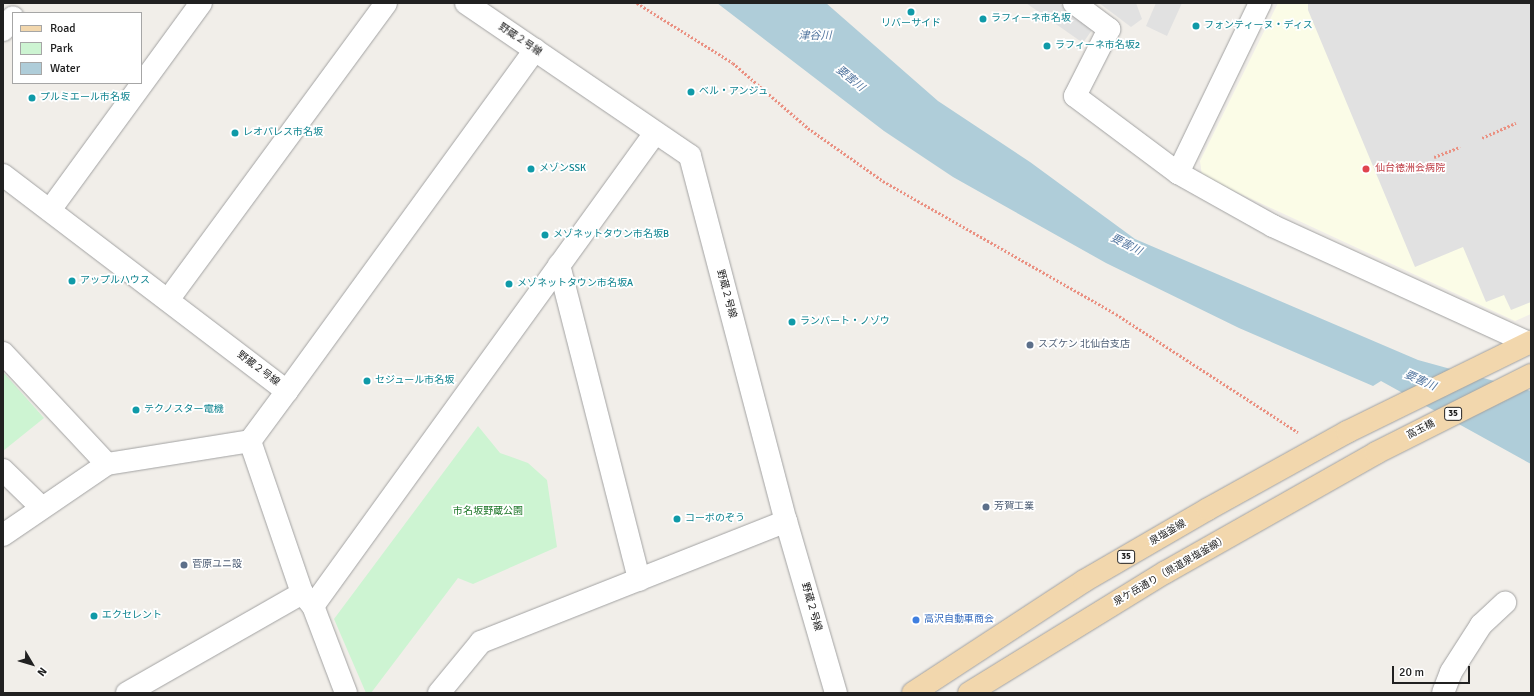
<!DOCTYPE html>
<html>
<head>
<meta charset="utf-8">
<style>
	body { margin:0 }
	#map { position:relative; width:1534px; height:696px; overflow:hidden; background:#f1eee9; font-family:Signika,"Noto Sans JP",sans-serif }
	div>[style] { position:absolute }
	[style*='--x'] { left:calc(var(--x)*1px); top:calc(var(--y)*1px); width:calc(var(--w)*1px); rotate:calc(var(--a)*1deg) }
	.education>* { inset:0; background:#fbfce7 }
	.park>* { inset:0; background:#cdf4d2 }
	.parking>* { inset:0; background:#e1e1e1 }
	.water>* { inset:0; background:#afcdd9 }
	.path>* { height:2.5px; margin-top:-1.25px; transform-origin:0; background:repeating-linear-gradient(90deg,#ea9081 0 2px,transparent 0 4px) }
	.roads { filter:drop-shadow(0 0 1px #a2a2a2) drop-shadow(0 0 1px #a2a2a2) }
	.minor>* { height:22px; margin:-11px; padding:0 11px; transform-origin:11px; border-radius:11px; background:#fff }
	.major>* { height:22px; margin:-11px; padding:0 11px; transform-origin:11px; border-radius:11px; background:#f2d7ad }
	.dots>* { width:11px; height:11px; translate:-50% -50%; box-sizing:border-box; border:2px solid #fff; border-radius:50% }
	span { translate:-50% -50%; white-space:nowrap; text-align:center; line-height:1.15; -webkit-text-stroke:3.5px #fff; paint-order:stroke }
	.shield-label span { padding:1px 3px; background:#fff; border:1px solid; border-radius:3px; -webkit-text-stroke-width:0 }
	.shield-label { font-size:9px; color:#212121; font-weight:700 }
	.culture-label { font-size:10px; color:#0d838f }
	.left { translate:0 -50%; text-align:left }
	.street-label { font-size:10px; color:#212121 }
	.health-label { font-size:10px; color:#be3a42 }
	.service-label { font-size:10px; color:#4e5e75 }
	.park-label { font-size:10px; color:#1a7525 }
	.shop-label { font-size:10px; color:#366cbe }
	.water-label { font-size:11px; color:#5477a0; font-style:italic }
	.frame { position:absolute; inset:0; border:4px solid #212121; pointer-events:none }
	.legend { position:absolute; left:12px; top:12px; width:130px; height:72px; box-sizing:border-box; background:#fff; border:1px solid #a6a6a6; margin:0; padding:5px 7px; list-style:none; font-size:12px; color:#212121 }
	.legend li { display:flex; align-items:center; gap:8px; height:20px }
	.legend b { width:20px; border:1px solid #a6a6a6 }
	.north { position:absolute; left:12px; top:644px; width:40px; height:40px; -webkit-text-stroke:3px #fff; paint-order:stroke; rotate:128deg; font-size:11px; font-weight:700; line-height:16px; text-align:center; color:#212121 }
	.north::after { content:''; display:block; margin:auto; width:14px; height:18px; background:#212121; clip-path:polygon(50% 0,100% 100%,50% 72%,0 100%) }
	.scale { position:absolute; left:1392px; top:666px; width:78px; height:18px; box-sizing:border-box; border:2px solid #212121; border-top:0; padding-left:5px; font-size:12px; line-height:14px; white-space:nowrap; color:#212121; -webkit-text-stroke:3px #fff; paint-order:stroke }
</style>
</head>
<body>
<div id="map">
	<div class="education">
		<div style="clip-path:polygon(1278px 3px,1531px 3px,1531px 314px,1515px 321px,1202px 176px,1200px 161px)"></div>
	</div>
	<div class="park">
		<div style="clip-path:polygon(3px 372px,44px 418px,3px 451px)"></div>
		<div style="clip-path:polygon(478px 426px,500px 453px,528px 463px,547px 480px,557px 547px,473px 584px,458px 578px,371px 693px,366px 693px,334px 619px)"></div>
	</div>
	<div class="parking">
		<div style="clip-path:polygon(1026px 3px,1059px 3px,1094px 27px,1083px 43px)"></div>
		<div style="clip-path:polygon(1099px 3px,1136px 3px,1142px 19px,1131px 27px)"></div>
		<div style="clip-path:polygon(1156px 3px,1182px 3px,1167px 36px,1146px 26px)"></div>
		<div style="clip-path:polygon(1308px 3px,1531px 3px,1531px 302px,1511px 310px,1504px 295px,1486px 302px,1463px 247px,1415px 267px,1308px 10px)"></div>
	</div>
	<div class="water">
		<div style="clip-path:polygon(717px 3px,826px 3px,938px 101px,1030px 162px,1135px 239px,1418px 360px,1531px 391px,1531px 464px,1381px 381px,1373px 386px,1239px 328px,1106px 263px,953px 177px,884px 131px)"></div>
	</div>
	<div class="path">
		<div style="--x:637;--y:3;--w:113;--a:32"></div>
		<div style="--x:733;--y:63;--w:99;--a:40.9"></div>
		<div style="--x:808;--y:128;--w:92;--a:35.2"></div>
		<div style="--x:883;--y:181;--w:268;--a:29.7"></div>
		<div style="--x:1116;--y:314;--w:217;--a:33"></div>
		<div style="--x:1482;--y:138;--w:37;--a:-24"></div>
		<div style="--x:1434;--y:157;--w:28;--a:-21"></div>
	</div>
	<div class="roads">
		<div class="minor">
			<div style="--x:466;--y:3;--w:271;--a:34.3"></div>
			<div style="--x:690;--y:156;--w:377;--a:75.3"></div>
			<div style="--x:786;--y:521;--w:179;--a:73.8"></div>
			<div style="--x:1074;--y:3;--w:44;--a:36.6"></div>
			<div style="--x:1109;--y:29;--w:75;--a:116.9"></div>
			<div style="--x:1075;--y:96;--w:129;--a:36.8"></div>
			<div style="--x:1178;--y:173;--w:109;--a:29.2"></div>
			<div style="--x:1273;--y:226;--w:281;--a:24.6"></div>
			<div style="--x:3;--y:30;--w:16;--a:-52"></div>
			<div style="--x:1178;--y:173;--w:189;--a:-64.2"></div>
			<div style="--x:3;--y:175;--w:357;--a:37.3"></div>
			<div style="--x:287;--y:391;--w:62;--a:126.5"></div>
			<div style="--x:250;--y:441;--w:161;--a:71.1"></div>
			<div style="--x:302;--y:593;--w:17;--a:50"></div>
			<div style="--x:313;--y:606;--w:93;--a:69.2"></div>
			<div style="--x:50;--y:210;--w:256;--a:-53.9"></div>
			<div style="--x:559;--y:265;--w:325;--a:75.7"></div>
			<div style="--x:168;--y:300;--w:368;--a:-53.7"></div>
			<div style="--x:3;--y:353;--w:152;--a:46.9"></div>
			<div style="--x:287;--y:391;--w:422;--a:-54"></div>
			<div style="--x:3;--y:470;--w:54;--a:44.3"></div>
			<div style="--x:3;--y:535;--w:126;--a:-34.3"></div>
			<div style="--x:107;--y:464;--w:145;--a:-9.1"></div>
			<div style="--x:313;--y:606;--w:584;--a:-54.13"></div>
			<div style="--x:127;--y:693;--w:202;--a:-29.7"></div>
			<div style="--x:439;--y:693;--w:66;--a:-50.5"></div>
			<div style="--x:481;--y:642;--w:328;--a:-21.6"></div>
			<div style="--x:1443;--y:693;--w:22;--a:-69"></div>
			<div style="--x:1451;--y:672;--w:56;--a:-57.4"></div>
			<div style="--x:1481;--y:625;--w:33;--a:-43"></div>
		</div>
		<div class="major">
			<div style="--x:913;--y:693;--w:204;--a:-33.2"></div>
			<div style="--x:1084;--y:581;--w:143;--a:-30.1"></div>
			<div style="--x:1208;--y:509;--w:159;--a:-29"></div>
			<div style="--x:1347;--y:432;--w:205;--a:-26.1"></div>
			<div style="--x:969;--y:693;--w:231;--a:-31.6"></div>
			<div style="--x:1166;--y:572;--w:241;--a:-29.5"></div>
			<div style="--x:1376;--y:453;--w:174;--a:-26.7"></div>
		</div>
	</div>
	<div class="dots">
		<div style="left:911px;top:12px;background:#0f9aa8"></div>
		<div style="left:983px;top:19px;background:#0f9aa8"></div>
		<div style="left:1196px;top:26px;background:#0f9aa8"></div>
		<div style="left:1047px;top:46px;background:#0f9aa8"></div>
		<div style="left:691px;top:92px;background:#0f9aa8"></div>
		<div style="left:32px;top:98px;background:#0f9aa8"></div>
		<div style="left:235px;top:133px;background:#0f9aa8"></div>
		<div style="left:531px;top:169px;background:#0f9aa8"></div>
		<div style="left:1366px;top:169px;background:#e0444e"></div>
		<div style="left:545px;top:235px;background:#0f9aa8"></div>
		<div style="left:72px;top:281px;background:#0f9aa8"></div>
		<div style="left:509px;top:284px;background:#0f9aa8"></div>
		<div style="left:792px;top:322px;background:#0f9aa8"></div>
		<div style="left:1030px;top:345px;background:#5c6f8a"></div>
		<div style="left:367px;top:381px;background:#0f9aa8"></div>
		<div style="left:136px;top:410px;background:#0f9aa8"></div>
		<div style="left:986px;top:507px;background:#5c6f8a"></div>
		<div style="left:677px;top:519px;background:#0f9aa8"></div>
		<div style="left:184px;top:565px;background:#5c6f8a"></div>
		<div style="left:94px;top:616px;background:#0f9aa8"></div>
		<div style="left:916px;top:620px;background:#3f7fe0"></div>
	</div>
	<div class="shield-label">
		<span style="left:1453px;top:414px">35</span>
		<span style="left:1126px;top:557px">35</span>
	</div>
	<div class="culture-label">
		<span class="left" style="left:991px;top:19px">ラフィーネ市名坂</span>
		<span style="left:911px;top:24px">リバーサイド</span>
		<span class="left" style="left:1204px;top:26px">フォンティーヌ・ディス</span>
		<span class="left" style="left:1055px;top:46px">ラフィーネ市名坂2</span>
		<span class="left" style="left:699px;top:92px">ベル・アンジュ</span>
		<span class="left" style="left:40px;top:98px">プルミエール市名坂</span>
		<span class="left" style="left:243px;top:133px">レオパレス市名坂</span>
		<span class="left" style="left:539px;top:169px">メゾンSSK</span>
		<span class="left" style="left:553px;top:235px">メゾネットタウン市名坂B</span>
		<span class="left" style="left:80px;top:281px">アップルハウス</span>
		<span class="left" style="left:517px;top:284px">メゾネットタウン市名坂A</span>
		<span class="left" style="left:800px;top:322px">ランバート・ノゾウ</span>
		<span class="left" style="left:375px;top:381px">セジュール市名坂</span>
		<span class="left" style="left:144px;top:410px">テクノスター電機</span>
		<span class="left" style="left:685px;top:519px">コーポのぞう</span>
		<span class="left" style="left:102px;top:616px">エクセレント</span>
	</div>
	<div class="street-label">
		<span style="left:520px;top:40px;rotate:34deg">野蔵２号線</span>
		<span style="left:726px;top:294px;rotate:75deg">野蔵２号線</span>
		<span style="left:258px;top:369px;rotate:37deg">野蔵２号線</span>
		<span style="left:1421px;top:430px;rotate:-27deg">高玉橋</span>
		<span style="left:1168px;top:533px;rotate:-30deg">泉塩釜線</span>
		<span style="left:1171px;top:571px;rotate:-30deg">泉ケ岳通り（県道泉塩釜線）</span>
		<span style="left:811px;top:607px;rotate:74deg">野蔵２号線</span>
	</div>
	<div class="health-label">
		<span class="left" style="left:1375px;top:169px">仙台徳洲会病院</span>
	</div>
	<div class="service-label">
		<span class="left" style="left:1038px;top:345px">スズケン 北仙台支店</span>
		<span class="left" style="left:994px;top:507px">芳賀工業</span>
		<span class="left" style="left:192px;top:565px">菅原ユニ設</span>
	</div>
	<div class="park-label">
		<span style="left:488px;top:512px">市名坂野蔵公園</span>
	</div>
	<div class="shop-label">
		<span class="left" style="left:924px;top:620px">高沢自動車商会</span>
	</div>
	<div class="water-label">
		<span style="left:815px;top:36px">津谷川</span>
		<span style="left:850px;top:79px;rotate:39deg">要害川</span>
		<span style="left:1126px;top:245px;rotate:27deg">要害川</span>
		<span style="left:1420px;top:381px;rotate:24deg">要害川</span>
	</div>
	<div class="frame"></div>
	<ul class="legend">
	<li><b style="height:5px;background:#f2d7ad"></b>Road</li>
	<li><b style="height:11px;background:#cdf4d2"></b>Park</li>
	<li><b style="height:11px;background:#afcdd9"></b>Water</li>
	</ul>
	<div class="north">N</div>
	<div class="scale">20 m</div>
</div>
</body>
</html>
